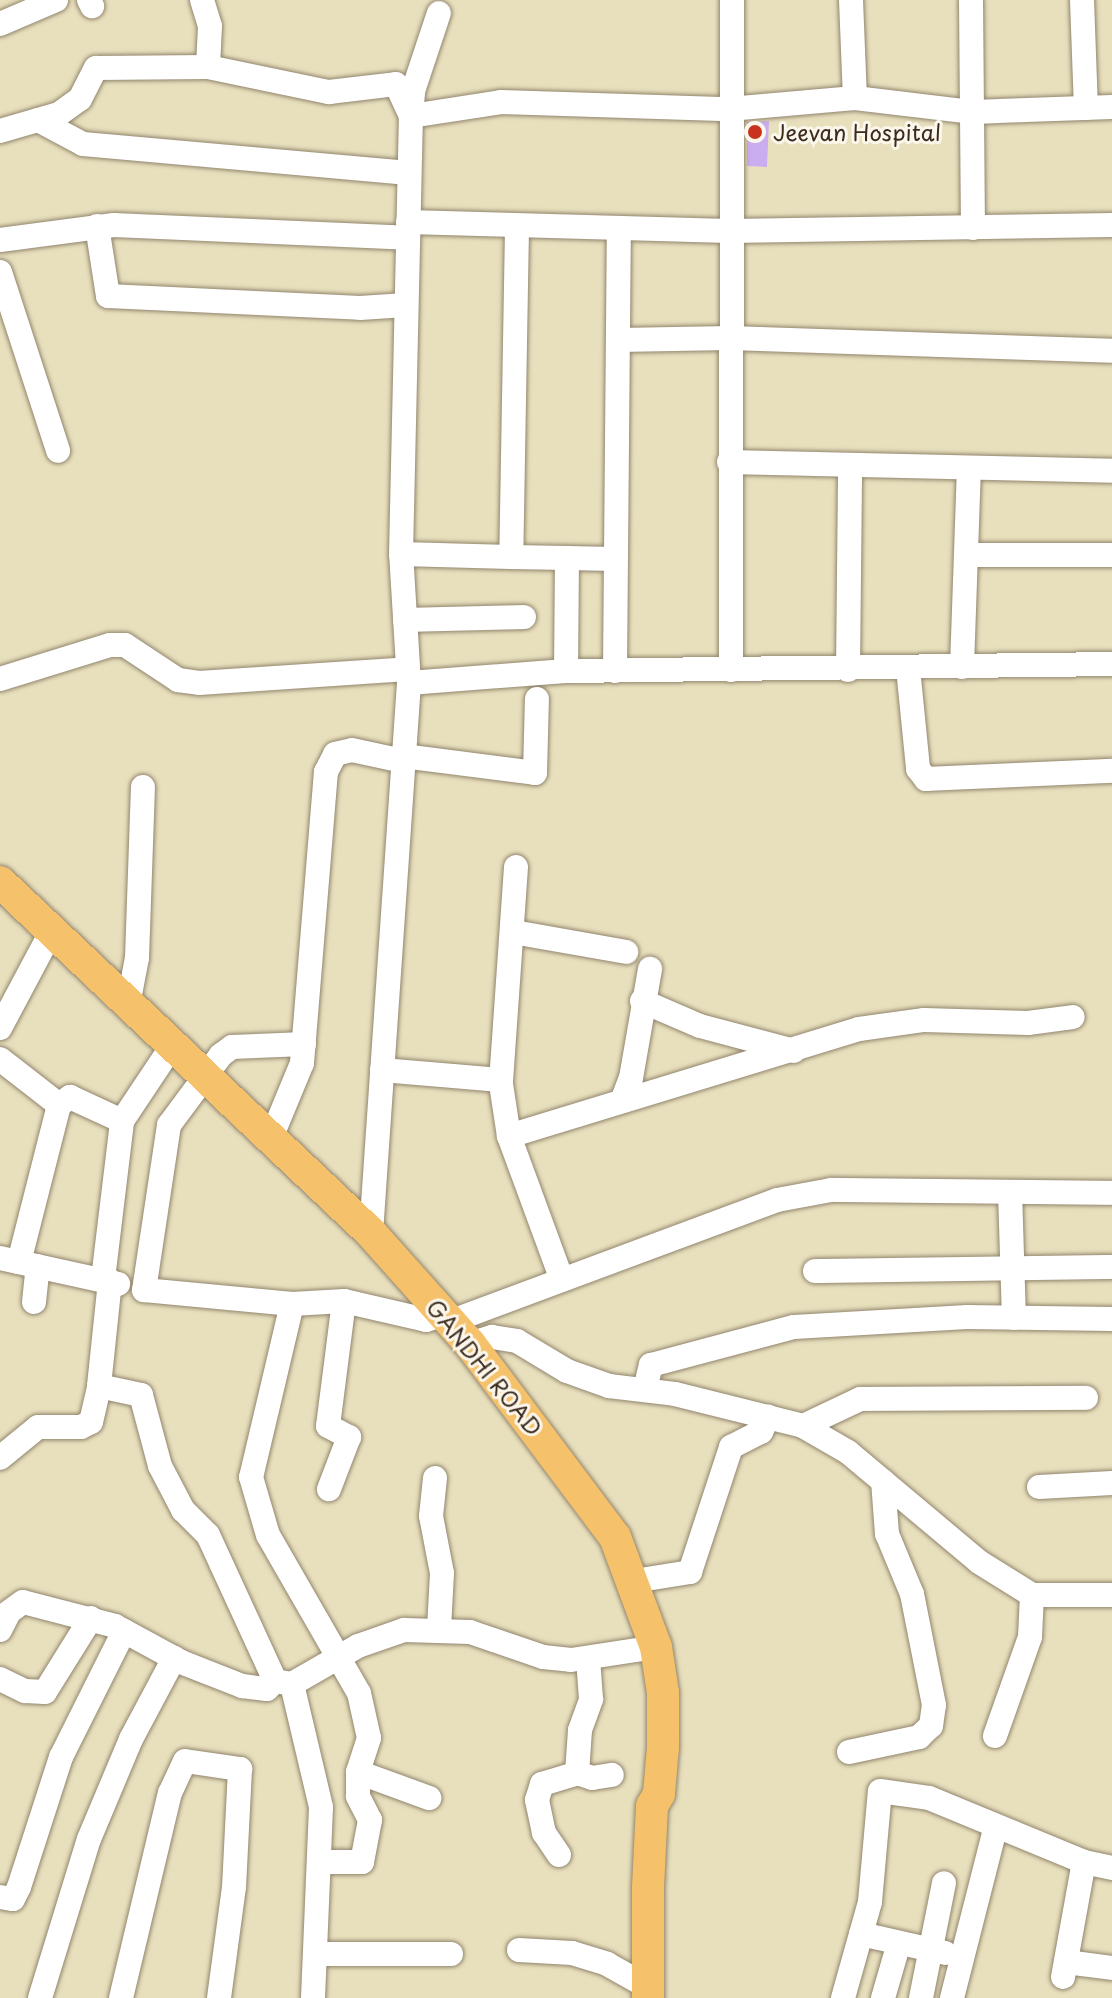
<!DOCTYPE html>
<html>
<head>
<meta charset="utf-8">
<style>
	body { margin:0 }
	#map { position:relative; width:1112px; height:1998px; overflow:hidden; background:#e8e0bd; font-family:"Playpen Sans",sans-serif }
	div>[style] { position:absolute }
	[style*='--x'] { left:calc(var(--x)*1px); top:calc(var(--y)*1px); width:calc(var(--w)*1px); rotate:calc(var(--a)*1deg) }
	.building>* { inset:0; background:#caacf1 }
	.roads { filter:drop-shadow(0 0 2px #92856e) drop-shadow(0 0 2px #92856e) }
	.minor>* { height:24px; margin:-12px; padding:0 12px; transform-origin:12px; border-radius:12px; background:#fff }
	.major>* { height:32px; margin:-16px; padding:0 16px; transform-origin:16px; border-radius:16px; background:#f5c16b }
	.dots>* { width:22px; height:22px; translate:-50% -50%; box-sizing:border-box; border:4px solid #fbf7ec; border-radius:50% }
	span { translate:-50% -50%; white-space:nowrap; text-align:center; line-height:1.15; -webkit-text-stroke:6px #fbf7ec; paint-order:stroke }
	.poi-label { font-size:22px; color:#3b2a1e }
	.left { translate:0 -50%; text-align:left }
	.street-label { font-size:22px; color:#3b2a1e }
</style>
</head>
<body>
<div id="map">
	<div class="building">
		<div style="clip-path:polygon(769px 121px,767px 167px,747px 166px,747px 122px)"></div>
	</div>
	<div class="roads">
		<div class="minor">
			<div style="--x:89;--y:0;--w:7;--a:63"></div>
			<div style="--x:202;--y:0;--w:27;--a:73"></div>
			<div style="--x:210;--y:26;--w:41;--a:92.8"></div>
			<div style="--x:851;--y:0;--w:98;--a:87.7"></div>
			<div style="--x:971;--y:0;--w:228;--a:89.5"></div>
			<div style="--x:1082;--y:0;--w:108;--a:87.9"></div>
			<div style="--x:0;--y:24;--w:61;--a:-23.2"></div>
			<div style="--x:38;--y:120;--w:51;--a:28.1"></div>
			<div style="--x:83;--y:144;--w:327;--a:5.1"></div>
			<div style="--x:0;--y:131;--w:61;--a:-16.1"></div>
			<div style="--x:59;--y:114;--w:26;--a:-36"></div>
			<div style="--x:80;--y:99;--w:35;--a:-63"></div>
			<div style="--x:96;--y:68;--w:112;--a:-0.5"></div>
			<div style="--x:208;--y:67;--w:124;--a:11.7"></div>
			<div style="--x:329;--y:92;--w:67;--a:-6.8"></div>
			<div style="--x:396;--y:84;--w:35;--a:65"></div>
			<div style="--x:411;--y:116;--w:91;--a:-8.8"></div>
			<div style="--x:501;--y:102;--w:228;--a:1.8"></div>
			<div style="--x:729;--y:109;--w:126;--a:-5"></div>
			<div style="--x:855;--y:98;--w:119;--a:6.8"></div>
			<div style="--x:973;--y:112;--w:139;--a:-2.1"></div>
			<div style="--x:408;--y:222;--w:321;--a:1.6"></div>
			<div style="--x:729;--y:231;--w:383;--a:-0.9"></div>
			<div style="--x:97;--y:226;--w:71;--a:81.1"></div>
			<div style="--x:108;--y:296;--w:252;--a:2.7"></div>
			<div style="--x:360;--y:308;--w:46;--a:-3.7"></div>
			<div style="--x:517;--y:228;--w:329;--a:91"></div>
			<div style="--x:511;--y:557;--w:56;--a:1"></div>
			<div style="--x:567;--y:558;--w:113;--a:90.5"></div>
			<div style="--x:0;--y:240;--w:115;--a:-7.5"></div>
			<div style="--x:114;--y:225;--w:293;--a:2.5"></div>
			<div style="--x:0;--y:272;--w:188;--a:72"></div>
			<div style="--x:618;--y:340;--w:112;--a:-1"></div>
			<div style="--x:730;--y:338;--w:382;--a:1.9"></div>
			<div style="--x:729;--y:462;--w:383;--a:1.3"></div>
			<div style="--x:401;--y:554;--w:110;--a:1.6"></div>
			<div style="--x:966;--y:555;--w:146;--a:0"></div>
			<div style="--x:567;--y:558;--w:48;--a:1.2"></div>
			<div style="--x:405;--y:620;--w:119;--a:-1.4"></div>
			<div style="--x:962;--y:667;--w:199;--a:-88"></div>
			<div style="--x:908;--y:668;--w:101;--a:84.3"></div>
			<div style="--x:918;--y:769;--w:13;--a:51"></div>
			<div style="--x:926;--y:779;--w:186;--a:-2.5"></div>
			<div style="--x:731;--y:670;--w:670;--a:-89.91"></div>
			<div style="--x:848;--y:670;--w:205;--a:-89.4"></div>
			<div style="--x:615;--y:671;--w:442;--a:-89.5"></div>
			<div style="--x:0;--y:679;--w:115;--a:-17.2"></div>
			<div style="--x:110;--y:645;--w:15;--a:0"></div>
			<div style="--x:125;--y:645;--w:64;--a:33.4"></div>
			<div style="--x:178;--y:680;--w:21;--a:8"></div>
			<div style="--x:199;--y:683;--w:209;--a:-3.8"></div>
			<div style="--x:409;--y:683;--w:157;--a:-4.4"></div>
			<div style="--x:566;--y:671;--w:546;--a:-0.73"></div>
			<div style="--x:403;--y:756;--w:133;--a:7.3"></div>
			<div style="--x:535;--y:773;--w:74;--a:-88.5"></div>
			<div style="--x:516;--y:867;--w:218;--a:94"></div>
			<div style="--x:501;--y:1084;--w:53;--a:81.3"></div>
			<div style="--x:509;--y:1136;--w:153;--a:69.8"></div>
			<div style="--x:513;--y:932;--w:115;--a:10"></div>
			<div style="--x:642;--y:1001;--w:63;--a:23.3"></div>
			<div style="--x:700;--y:1026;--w:97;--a:14.9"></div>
			<div style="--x:128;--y:1005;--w:48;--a:-79.2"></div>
			<div style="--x:137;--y:958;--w:171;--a:-88"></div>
			<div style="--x:0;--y:1028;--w:109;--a:-62"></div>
			<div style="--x:304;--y:1044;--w:72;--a:177.6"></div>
			<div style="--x:232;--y:1047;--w:14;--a:144"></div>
			<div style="--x:221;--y:1055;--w:87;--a:126.6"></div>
			<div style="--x:169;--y:1125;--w:167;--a:98.6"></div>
			<div style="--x:144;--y:1290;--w:149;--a:5.4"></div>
			<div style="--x:292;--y:1304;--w:52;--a:-3.3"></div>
			<div style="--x:344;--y:1301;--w:126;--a:97.3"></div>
			<div style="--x:328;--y:1426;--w:24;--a:28"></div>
			<div style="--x:349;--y:1437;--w:56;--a:111"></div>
			<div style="--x:0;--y:1059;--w:75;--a:37.9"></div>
			<div style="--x:382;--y:1070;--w:119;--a:4.8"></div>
			<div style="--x:622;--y:1101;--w:25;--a:-69"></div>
			<div style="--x:631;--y:1078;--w:111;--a:-80.1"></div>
			<div style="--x:509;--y:1136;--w:366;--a:-17"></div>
			<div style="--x:859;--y:1029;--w:66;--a:-7.9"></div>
			<div style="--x:924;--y:1020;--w:104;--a:1.7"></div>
			<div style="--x:1028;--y:1023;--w:45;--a:-7.6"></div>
			<div style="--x:271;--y:1138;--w:81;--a:-67.5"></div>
			<div style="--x:302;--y:1063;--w:292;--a:-85.3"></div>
			<div style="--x:326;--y:772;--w:20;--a:-63"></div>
			<div style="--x:335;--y:754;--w:17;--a:-13"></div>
			<div style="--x:352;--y:750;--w:52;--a:12.2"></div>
			<div style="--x:1010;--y:1192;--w:126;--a:88.2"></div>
			<div style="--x:371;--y:1233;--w:551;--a:-86.05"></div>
			<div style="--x:409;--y:683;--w:129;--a:-93.5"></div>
			<div style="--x:401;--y:554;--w:438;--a:-88.7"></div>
			<div style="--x:411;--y:116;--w:25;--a:-85"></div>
			<div style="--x:413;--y:91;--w:82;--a:-71.6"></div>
			<div style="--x:0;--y:1258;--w:121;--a:12.4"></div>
			<div style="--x:19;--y:1262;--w:162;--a:-75.7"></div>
			<div style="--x:59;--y:1105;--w:14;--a:-36"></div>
			<div style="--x:70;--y:1097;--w:57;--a:24.8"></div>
			<div style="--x:122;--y:1121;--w:90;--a:-56.3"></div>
			<div style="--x:815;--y:1271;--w:297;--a:-0.8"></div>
			<div style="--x:103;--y:1279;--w:159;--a:-83.1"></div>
			<div style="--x:110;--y:1281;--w:106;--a:96"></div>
			<div style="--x:99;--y:1386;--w:43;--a:12.1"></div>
			<div style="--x:141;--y:1395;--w:73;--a:75"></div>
			<div style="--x:160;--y:1466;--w:50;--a:62.4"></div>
			<div style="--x:183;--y:1510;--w:35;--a:45"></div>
			<div style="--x:208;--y:1535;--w:161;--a:65.3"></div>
			<div style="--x:275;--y:1681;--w:17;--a:10"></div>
			<div style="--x:344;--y:1301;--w:84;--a:13"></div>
			<div style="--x:426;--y:1320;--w:20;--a:-18"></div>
			<div style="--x:34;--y:1302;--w:36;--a:-84"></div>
			<div style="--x:292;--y:1304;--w:178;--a:103.3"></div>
			<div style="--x:251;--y:1477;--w:60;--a:73.7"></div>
			<div style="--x:268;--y:1535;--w:182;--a:60.1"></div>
			<div style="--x:359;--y:1693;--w:46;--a:77.5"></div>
			<div style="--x:369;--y:1738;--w:36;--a:108"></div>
			<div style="--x:358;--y:1772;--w:76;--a:20.1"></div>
			<div style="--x:452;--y:1321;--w:347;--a:-20.4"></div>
			<div style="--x:777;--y:1200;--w:55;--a:-10.5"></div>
			<div style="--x:831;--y:1190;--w:281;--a:0.6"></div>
			<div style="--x:470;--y:1344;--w:23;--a:-18"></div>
			<div style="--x:492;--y:1337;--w:25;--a:9"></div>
			<div style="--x:517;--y:1341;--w:58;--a:31"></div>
			<div style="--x:567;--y:1371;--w:45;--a:19.7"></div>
			<div style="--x:609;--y:1386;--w:66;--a:6.9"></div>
			<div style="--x:675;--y:1394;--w:132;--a:14"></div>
			<div style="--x:803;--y:1426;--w:52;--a:30"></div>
			<div style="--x:848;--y:1452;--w:171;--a:40"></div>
			<div style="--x:979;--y:1562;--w:62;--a:31.9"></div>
			<div style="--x:1032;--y:1595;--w:42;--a:92.7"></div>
			<div style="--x:1030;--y:1637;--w:105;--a:109.5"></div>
			<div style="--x:645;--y:1390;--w:26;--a:-77"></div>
			<div style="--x:651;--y:1365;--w:148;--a:-14.9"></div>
			<div style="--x:794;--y:1327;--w:173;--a:-3.3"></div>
			<div style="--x:967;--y:1317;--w:145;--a:0.8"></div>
			<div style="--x:803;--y:1426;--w:63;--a:-25.3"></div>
			<div style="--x:860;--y:1399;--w:226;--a:-0.3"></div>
			<div style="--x:0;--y:1458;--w:49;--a:-39.2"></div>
			<div style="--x:38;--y:1427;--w:43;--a:0"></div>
			<div style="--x:81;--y:1427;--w:11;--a:-27"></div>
			<div style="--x:91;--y:1422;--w:37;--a:-77"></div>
			<div style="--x:435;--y:1478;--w:38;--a:96"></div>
			<div style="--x:431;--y:1516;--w:58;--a:79.1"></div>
			<div style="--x:442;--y:1573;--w:56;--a:93.1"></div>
			<div style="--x:1039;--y:1487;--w:73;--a:-3.1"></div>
			<div style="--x:634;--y:1581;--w:57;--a:-9.1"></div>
			<div style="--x:690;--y:1572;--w:132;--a:-71.8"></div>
			<div style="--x:731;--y:1447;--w:34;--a:-27"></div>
			<div style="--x:761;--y:1432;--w:17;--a:-65"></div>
			<div style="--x:1032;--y:1595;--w:80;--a:0"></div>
			<div style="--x:0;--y:1630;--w:20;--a:-63"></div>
			<div style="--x:9;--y:1612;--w:17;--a:-36"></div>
			<div style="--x:23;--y:1602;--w:95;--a:14.6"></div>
			<div style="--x:115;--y:1626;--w:75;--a:28.6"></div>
			<div style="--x:181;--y:1662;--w:66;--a:21.5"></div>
			<div style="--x:242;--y:1686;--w:25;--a:7"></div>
			<div style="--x:267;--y:1689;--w:11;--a:-45"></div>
			<div style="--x:0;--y:1679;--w:28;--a:26"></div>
			<div style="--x:25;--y:1691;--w:20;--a:3"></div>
			<div style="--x:45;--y:1692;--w:87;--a:-58.1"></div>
			<div style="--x:849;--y:1752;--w:72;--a:-12.1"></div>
			<div style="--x:919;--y:1737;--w:16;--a:-43"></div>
			<div style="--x:931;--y:1726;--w:21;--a:-82"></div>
			<div style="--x:934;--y:1705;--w:113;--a:-101.2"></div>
			<div style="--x:912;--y:1594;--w:65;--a:-112.6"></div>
			<div style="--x:887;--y:1534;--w:53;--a:-94.3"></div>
			<div style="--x:577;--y:1773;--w:16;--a:18"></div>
			<div style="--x:592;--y:1778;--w:20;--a:-9"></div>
			<div style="--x:559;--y:1855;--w:27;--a:-124"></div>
			<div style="--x:544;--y:1833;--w:34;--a:-102"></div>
			<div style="--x:537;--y:1800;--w:17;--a:-73"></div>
			<div style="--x:542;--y:1784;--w:37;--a:-17"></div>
			<div style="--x:577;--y:1773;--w:43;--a:-86"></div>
			<div style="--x:580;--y:1730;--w:33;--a:-70"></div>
			<div style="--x:591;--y:1699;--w:41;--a:-94.2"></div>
			<div style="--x:321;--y:1862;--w:41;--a:0"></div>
			<div style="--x:362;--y:1862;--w:43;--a:-79.2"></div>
			<div style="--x:370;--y:1820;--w:27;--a:-117"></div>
			<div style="--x:358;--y:1796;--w:24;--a:-90"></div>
			<div style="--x:0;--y:1897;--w:13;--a:9"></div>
			<div style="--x:13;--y:1899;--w:13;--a:-63"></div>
			<div style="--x:19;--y:1887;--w:137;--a:-72.1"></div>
			<div style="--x:61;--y:1757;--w:141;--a:-63.4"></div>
			<div style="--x:861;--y:1934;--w:86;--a:12.7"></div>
			<div style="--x:519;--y:1950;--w:53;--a:3.2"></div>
			<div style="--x:572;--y:1953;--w:37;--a:17"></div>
			<div style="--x:607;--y:1964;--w:47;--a:29.3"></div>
			<div style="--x:315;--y:1954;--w:136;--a:0"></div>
			<div style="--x:1066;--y:1962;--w:46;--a:7.4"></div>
			<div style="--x:1063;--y:1977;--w:117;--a:-79.7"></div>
			<div style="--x:1084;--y:1862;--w:29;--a:12"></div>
			<div style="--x:40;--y:1998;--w:166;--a:-72.9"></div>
			<div style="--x:89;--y:1839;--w:108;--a:-67.2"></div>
			<div style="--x:131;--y:1739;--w:92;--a:-62"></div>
			<div style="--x:121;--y:1998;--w:211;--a:-76.6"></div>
			<div style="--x:170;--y:1793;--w:35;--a:-65"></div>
			<div style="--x:185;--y:1761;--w:56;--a:8.3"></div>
			<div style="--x:240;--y:1769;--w:118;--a:92.9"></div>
			<div style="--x:234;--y:1887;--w:112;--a:97.7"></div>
			<div style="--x:313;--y:1998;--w:191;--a:-87.6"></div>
			<div style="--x:321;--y:1807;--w:126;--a:-103.3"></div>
			<div style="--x:292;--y:1684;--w:76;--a:-29.9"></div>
			<div style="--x:358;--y:1646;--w:49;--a:-19.2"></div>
			<div style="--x:404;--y:1630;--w:66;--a:1.7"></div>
			<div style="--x:470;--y:1632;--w:77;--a:18.9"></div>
			<div style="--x:543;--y:1657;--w:28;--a:6"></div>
			<div style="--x:571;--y:1660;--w:86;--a:-8.7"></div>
			<div style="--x:843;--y:1998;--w:100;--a:-74.3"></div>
			<div style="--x:870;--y:1902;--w:111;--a:-84.9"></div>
			<div style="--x:880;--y:1791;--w:49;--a:8.1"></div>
			<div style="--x:929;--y:1798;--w:168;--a:22.4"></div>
			<div style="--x:883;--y:1998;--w:57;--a:-73.8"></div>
			<div style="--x:921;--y:1998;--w:117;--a:-78.7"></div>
			<div style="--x:952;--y:1998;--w:174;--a:-75.7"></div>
		</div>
		<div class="major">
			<div style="--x:0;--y:882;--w:511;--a:43.41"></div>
			<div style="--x:371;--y:1233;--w:149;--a:48.3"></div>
			<div style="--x:470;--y:1344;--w:241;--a:53.1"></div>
			<div style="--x:615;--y:1537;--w:117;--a:69.6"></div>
			<div style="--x:656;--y:1647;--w:47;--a:81.3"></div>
			<div style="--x:663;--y:1693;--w:54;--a:90"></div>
			<div style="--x:663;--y:1747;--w:47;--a:94.9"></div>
			<div style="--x:659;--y:1794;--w:14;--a:120"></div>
			<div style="--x:652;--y:1806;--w:81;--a:92.8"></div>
			<div style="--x:648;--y:1887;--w:111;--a:90"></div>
		</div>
	</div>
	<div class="dots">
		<div style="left:755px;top:132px;background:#c8321e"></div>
	</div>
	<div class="poi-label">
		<span class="left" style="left:773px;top:132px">Jeevan Hospital</span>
	</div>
	<div class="street-label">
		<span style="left:485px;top:1367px;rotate:51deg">GANDHI ROAD</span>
	</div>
</div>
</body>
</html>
